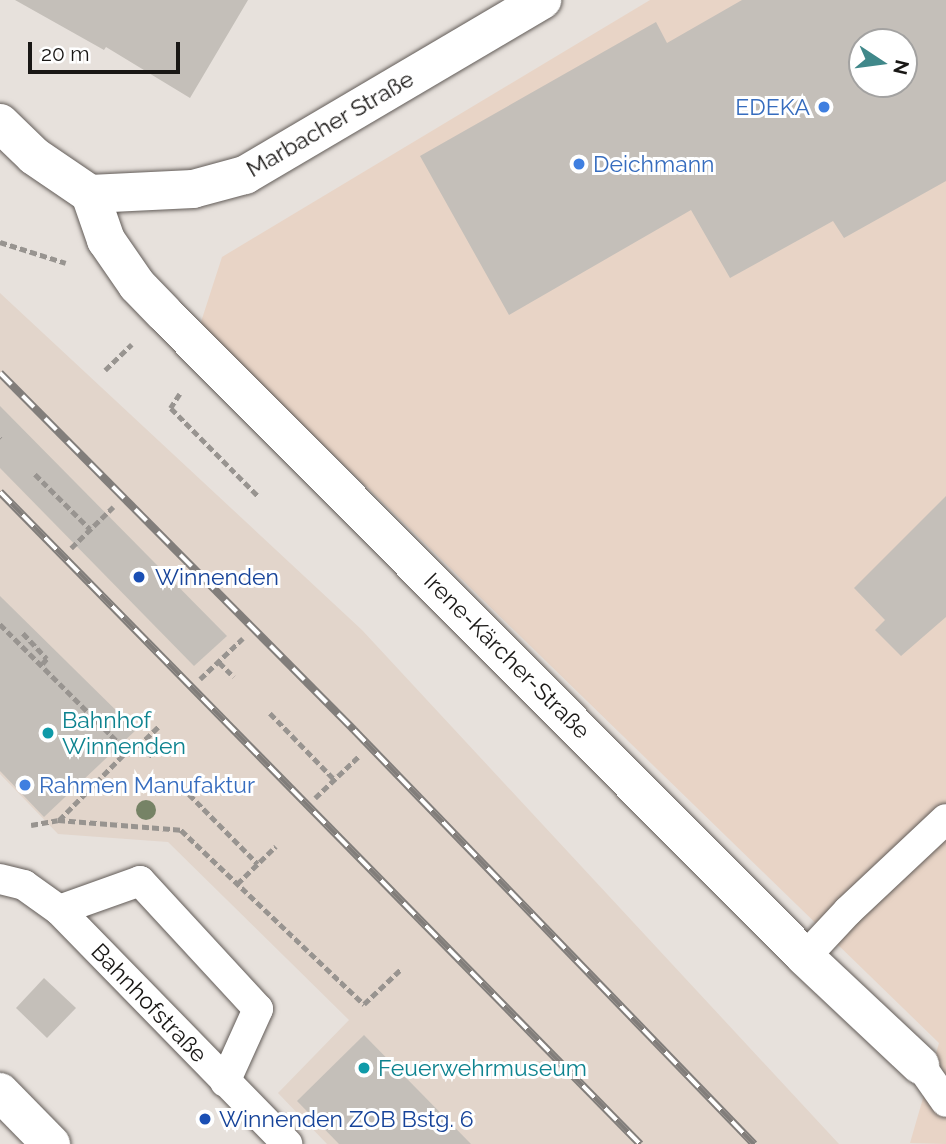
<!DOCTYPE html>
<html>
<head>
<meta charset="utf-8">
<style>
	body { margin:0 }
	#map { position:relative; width:946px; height:1144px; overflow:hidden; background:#e7e1dc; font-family:Raleway,sans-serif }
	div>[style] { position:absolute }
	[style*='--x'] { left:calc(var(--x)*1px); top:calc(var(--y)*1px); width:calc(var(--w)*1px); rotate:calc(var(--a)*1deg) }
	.built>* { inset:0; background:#e2d5cb }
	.industrial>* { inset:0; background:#e8d4c6 }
	.building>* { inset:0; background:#c4bfb9 }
	.path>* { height:4.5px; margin-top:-2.25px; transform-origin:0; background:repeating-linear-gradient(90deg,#989490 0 7px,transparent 0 10.5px) }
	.roads { filter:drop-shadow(0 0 2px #625c58) drop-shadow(0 0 2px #625c58) }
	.lane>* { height:30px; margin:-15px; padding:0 15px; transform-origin:15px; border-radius:15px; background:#fff }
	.street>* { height:38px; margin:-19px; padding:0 19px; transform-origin:19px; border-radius:19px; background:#fff }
	.secondary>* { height:38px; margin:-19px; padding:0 19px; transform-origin:19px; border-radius:19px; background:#fff }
	.rail>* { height:8px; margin-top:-4px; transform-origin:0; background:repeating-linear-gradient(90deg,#fff 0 16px,#827e7b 0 32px); box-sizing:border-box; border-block:2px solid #827e7b }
	.trees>* { width:20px; height:20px; margin:-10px; border-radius:50%; background:#768366 }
	.dots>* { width:19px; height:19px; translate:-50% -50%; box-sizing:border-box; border:4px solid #fff; border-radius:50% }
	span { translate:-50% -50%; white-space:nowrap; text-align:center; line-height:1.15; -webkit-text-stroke:6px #fff; paint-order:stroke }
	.shop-label { font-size:23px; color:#366cbe }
	.right { translate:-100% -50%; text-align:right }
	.left { translate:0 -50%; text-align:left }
	.street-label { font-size:23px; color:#191715 }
	.transit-label { font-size:23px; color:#164399 }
	.culture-label { font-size:23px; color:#0d838f }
	.north { position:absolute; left:848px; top:28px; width:70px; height:70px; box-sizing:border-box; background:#fff; border:2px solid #a3a2a1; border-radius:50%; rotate:103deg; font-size:19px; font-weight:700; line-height:28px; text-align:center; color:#191715 }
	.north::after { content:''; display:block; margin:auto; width:24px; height:32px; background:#40888a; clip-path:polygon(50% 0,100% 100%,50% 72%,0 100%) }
	.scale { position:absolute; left:28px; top:42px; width:152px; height:32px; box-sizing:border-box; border:4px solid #191715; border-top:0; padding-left:9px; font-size:21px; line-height:24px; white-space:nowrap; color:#191715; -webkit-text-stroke:5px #fff; paint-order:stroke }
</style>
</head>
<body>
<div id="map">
	<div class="built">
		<div style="clip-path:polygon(0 293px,362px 630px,839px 1144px,327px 1144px,278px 1093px,349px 1020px,168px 842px,58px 834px,0 774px)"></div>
	</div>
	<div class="industrial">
		<div style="clip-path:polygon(evenodd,650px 0,946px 0,946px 1144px,910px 1143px,939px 1043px,200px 325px,222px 257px,650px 0,862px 42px,904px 42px,904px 84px,862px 84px,862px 42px)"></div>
	</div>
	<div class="building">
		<div style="clip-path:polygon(15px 0,248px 0,190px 98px,106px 47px,104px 50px)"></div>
		<div style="clip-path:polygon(evenodd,742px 0,946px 0,946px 181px,844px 238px,833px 221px,730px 278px,691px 210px,509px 315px,420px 156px,656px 22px,667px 43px,742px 0,862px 42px,904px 42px,904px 84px,862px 84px,862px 42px)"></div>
		<div style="clip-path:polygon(0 406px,227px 636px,194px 666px,0 468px)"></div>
		<div style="clip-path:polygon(946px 496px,946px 617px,901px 656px,875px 630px,885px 620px,854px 588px)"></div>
		<div style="clip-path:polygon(0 596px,136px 730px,44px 817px,0 771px)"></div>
		<div style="clip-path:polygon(44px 978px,76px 1008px,47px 1038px,16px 1008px)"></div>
		<div style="clip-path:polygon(364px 1035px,471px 1144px,339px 1144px,297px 1101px)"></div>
	</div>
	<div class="path">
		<div style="--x:0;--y:242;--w:69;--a:17.7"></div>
		<div style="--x:105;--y:370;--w:37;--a:-44"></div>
		<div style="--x:180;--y:394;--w:17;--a:123"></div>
		<div style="--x:171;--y:408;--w:124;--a:45.3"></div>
		<div style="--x:0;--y:438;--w:1;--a:45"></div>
		<div style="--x:35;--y:474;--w:78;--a:45"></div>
		<div style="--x:71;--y:548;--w:59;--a:-44.3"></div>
		<div style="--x:0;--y:624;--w:180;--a:45"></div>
		<div style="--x:23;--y:633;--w:35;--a:47"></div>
		<div style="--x:47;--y:659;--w:8;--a:130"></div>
		<div style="--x:219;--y:662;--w:21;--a:45"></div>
		<div style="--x:200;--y:679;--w:59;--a:-43.6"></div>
		<div style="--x:270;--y:713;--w:92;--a:45.9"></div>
		<div style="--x:140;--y:744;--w:20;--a:45"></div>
		<div style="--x:189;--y:794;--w:98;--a:45.4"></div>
		<div style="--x:315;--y:798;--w:62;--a:-43.7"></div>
		<div style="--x:59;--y:820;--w:97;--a:-45.4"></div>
		<div style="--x:127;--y:751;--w:4;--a:45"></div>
		<div style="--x:130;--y:754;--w:39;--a:-44"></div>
		<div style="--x:31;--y:825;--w:27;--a:-10"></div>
		<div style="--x:58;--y:820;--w:123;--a:4.6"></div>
		<div style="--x:181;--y:830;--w:253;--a:43.6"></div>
		<div style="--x:364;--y:1004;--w:50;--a:-43.4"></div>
		<div style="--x:237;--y:884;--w:54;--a:-44.3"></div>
	</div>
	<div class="roads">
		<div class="lane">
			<div style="--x:0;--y:879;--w:25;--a:14"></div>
			<div style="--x:24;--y:885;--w:43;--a:35.5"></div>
			<div style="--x:59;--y:910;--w:327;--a:45.7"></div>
			<div style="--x:59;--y:910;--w:86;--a:-19.7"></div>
			<div style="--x:140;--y:881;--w:174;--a:47.3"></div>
			<div style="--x:258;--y:1009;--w:80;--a:114.3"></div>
			<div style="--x:805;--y:957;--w:63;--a:-46.9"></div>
			<div style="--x:848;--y:911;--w:134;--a:-43.2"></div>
			<div style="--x:920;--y:1065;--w:45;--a:54.9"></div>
		</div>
		<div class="street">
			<div style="--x:90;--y:194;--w:49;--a:70.8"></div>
			<div style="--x:106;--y:240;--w:55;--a:55.4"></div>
			<div style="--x:137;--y:285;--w:39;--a:46"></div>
			<div style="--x:164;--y:313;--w:909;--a:45.13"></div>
			<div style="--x:805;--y:957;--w:158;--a:43.2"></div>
			<div style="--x:0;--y:1092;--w:73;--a:45.6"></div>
		</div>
		<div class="secondary">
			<div style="--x:0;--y:123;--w:47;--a:44.1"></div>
			<div style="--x:34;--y:156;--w:68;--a:34.2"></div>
			<div style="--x:90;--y:194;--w:103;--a:-2.8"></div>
			<div style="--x:193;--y:189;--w:54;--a:-15.1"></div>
			<div style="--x:245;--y:175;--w:345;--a:-30.5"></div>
		</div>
	</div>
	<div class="rail">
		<div style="--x:0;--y:373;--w:503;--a:45.24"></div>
		<div style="--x:354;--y:730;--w:576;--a:45.99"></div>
		<div style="--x:0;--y:492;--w:914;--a:45.53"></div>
	</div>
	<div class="trees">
		<div style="left:146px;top:810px"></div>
	</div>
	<div class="dots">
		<div style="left:824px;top:107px;background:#3f7fe0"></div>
		<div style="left:579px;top:164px;background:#3f7fe0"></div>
		<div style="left:139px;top:577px;background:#1a4fb4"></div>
		<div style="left:48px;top:733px;background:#0f9aa8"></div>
		<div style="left:25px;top:785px;background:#3f7fe0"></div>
		<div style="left:364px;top:1068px;background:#0f9aa8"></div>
		<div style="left:205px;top:1119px;background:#1a4fb4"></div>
	</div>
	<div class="shop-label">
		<span class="right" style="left:810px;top:107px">EDEKA</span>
		<span class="left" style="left:593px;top:164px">Deichmann</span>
		<span class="left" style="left:39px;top:785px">Rahmen Manufaktur</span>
	</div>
	<div class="street-label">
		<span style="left:330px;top:124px;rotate:-30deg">Marbacher Straße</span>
		<span style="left:507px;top:656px;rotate:45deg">Irene-Kärcher-Straße</span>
		<span style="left:149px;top:1003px;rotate:46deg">Bahnhofstraße</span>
	</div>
	<div class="transit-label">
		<span class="left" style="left:155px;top:577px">Winnenden</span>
		<span class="left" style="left:219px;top:1119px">Winnenden ZOB Bstg. 6</span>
	</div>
	<div class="culture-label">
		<span class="left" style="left:62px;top:733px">Bahnhof<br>Winnenden</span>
		<span class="left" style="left:378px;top:1068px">Feuerwehrmuseum</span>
	</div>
	<div class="north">N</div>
	<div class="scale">20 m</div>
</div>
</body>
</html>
